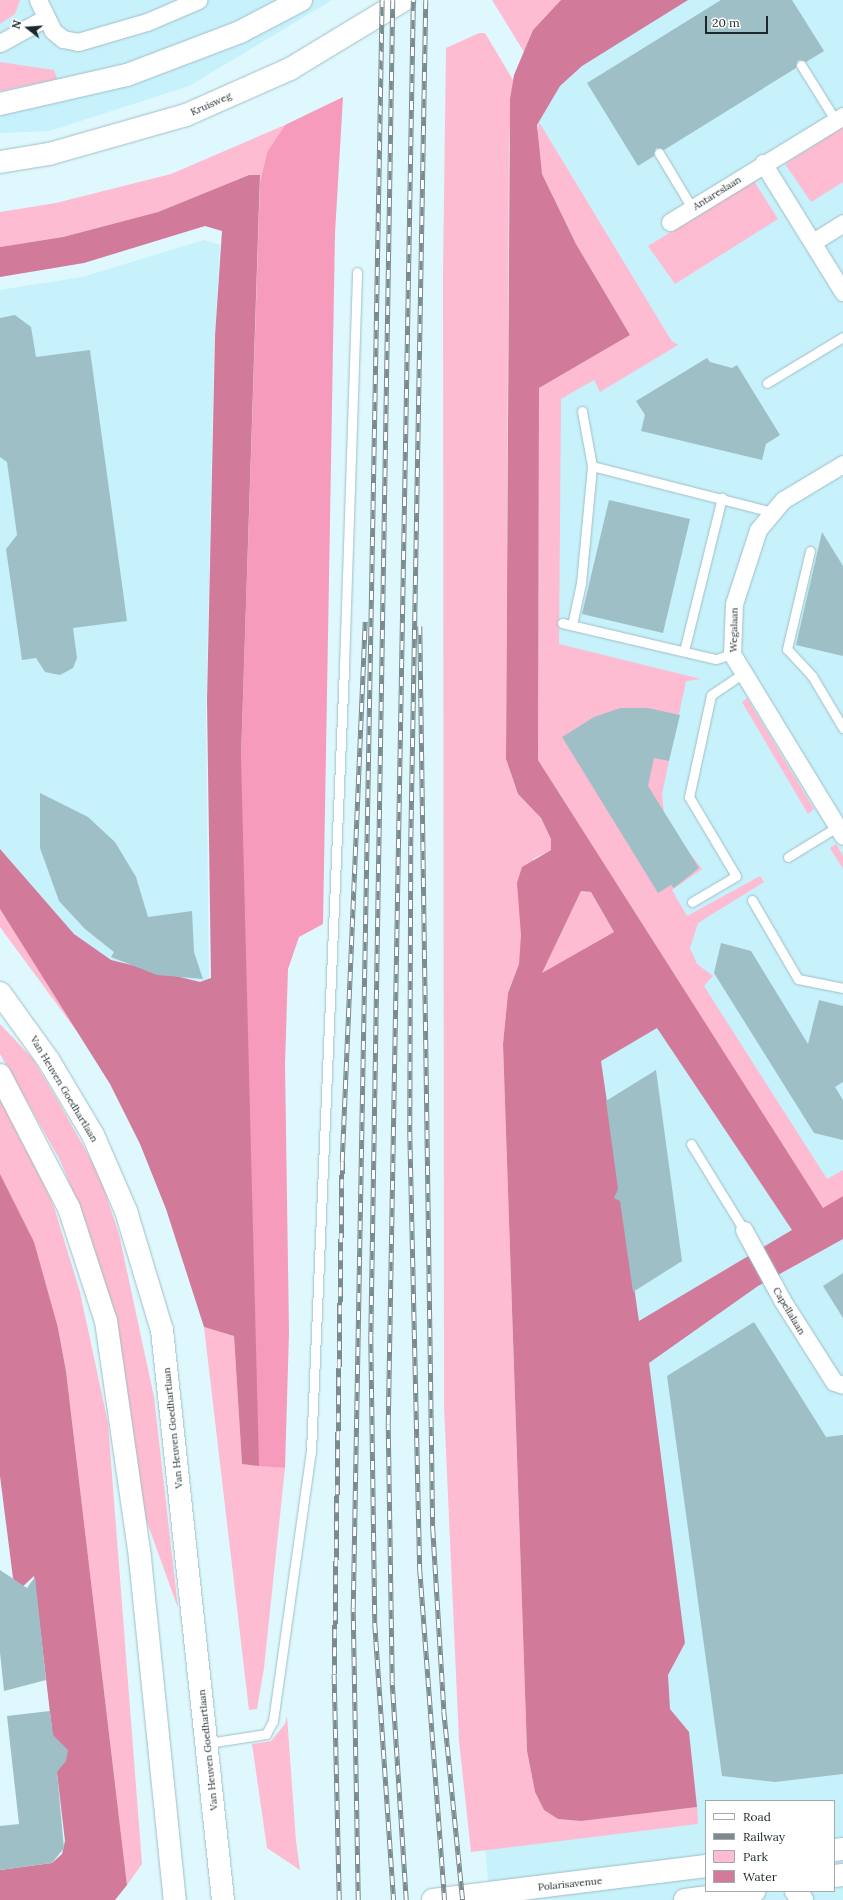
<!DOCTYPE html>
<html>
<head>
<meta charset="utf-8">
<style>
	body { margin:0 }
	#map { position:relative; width:843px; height:1900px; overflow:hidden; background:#def8fd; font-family:Lora,serif }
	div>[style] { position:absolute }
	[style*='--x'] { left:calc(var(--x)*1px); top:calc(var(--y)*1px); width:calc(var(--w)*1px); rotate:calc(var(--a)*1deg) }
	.built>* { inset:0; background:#c7f1fb }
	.green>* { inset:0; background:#febcd2 }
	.forest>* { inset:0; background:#f69bbb }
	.water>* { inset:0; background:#d27a9a }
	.building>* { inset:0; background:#9fbfc6 }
	.roads { filter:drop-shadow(0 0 1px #9fbec5) drop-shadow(0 0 1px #9fbec5) }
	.lane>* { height:9px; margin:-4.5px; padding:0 4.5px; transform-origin:4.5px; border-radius:4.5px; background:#fff }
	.street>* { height:17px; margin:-8.5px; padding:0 8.5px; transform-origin:8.5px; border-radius:8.5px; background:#fff }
	.secondary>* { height:22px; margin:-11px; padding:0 11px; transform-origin:11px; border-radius:11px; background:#fff }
	.highway>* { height:22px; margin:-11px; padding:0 11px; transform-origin:11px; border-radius:11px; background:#fff }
	.rail>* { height:4.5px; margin-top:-2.25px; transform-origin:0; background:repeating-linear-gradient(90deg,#fff 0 9px,#798b8f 0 18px); box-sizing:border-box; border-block:1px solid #798b8f }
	span { translate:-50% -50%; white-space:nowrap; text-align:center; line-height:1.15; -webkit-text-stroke:3.5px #fff; paint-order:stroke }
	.street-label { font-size:10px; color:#1b272a }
	.legend { position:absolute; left:705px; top:1800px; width:130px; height:92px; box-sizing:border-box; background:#fff; border:1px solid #a4a9aa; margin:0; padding:5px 7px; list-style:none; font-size:12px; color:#1b272a }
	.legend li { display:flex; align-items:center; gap:8px; height:20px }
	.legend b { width:20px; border:1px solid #a4a9aa }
	.north { position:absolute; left:8px; top:8px; width:40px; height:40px; -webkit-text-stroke:3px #fff; paint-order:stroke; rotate:287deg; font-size:11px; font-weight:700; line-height:16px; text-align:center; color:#1b272a }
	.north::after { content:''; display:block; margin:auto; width:14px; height:18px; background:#1b272a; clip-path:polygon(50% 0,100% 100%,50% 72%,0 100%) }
	.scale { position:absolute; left:705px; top:16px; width:63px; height:18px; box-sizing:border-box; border:2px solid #1b272a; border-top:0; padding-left:5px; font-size:12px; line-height:14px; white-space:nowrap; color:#1b272a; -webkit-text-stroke:3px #fff; paint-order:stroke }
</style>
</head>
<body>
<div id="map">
	<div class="built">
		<div style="clip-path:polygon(0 0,332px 0,189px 86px,49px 131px,0 133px)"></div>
		<div style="clip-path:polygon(evenodd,636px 0,843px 0,843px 1900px,490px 1900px,484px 1838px,591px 1790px,566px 1088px,524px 443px,523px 118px,636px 0,706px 1801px,834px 1801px,834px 1891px,706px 1891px,706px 1801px)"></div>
		<div style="clip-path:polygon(204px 240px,220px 245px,214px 350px,206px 715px,209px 992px,110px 974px,0 865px,0 290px,82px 277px)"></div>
	</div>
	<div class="green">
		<div style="clip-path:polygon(0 0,20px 0,15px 14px,0 24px)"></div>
		<div style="clip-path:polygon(492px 0,561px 0,533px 30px,524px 52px)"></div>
		<div style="clip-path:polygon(479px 33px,485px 33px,513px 80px,509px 138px,506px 759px,518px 794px,541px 818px,551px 839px,551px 850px,533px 859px,519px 964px,508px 993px,503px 1044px,527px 1751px,535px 1792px,544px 1810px,558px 1819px,581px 1821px,697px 1807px,698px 1824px,471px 1852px,459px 1741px,444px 1407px,443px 272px,446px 48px)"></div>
		<div style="clip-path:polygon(0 62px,54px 70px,57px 79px,0 91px)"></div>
		<div style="clip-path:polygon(539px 122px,671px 340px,678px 345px,600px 392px,594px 380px,561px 399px,559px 644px,701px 679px,686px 681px,662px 794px,664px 813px,674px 833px,702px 869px,672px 890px,687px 916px,760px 876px,764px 882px,698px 923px,690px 948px,697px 964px,713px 976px,704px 986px,827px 1179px,843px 1170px,843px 1196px,823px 1209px,538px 760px,539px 388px,630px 335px,576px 244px,542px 174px,536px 143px)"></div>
		<div style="clip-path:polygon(285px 125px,267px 152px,260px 183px,260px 175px,249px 175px,158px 212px,63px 237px,0 247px,0 212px,56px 203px,171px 174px)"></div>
		<div style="clip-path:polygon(843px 127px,843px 182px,811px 202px,785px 164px)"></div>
		<div style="clip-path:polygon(754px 181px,778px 219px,675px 284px,648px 246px)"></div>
		<div style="clip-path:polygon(747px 698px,814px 809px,808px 814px,742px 702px)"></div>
		<div style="clip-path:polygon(836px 844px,843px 856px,843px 869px,830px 848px)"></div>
		<div style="clip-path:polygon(581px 891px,591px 892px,614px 932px,541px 974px)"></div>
		<div style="clip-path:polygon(0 909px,67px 1014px,81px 1037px,0 927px)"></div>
		<div style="clip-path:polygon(0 1024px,33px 1059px,58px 1101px,99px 1174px,119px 1234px,154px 1397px,178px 1608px,143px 1511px,107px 1302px,87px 1226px,60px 1160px,0 1054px)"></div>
		<div style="clip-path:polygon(0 1098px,31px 1153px,54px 1207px,80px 1292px,108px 1423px,142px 1864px,127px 1885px,66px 1371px,58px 1328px,0 1174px)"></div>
		<div style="clip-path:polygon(204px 1327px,234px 1336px,242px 1464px,285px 1468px,264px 1668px,257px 1709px,249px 1710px)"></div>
		<div style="clip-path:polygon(287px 1716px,296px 1841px,300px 1870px,267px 1848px,252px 1744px,271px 1741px,285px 1724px)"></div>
	</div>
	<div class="forest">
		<div style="clip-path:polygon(343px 97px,335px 233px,323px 924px,299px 937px,288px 969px,285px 1064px,289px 1332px,285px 1468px,259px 1466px,258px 1457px,241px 855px,241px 758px,260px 183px,267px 152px,285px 125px)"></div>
	</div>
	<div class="water">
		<div style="clip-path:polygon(evenodd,561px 0,688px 0,582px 66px,560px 86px,537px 125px,542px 174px,576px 244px,630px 335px,539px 388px,538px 760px,823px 1208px,843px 1196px,843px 1239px,758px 1286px,649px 1363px,685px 1643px,668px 1675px,670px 1709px,689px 1732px,697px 1807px,581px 1821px,558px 1819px,544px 1810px,535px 1792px,527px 1751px,503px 1044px,508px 993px,519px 964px,521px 935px,517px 883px,522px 867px,551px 850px,551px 839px,541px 818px,518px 794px,506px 759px,510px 99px,514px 75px,533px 30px,561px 0,581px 891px,591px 892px,614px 932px,542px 973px,581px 891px,561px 0,657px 1028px,792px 1230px,639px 1321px,601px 1061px,657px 1028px)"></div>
		<div style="clip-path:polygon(249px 175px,260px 175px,241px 758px,259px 1466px,242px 1464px,234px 1336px,204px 1327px,166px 1209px,140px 1144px,110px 1084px,0 909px,0 849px,74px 934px,111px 960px,200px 982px,211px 978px,207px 701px,215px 336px,222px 231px,205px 226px,84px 263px,0 277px,0 247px,63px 237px,158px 212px)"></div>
		<div style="clip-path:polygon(0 1174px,34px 1242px,58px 1328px,66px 1371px,127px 1885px,115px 1900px,0 1900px,0 1870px,52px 1863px,62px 1854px,65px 1841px,34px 1576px,20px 1589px,13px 1578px,0 1476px)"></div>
	</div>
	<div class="building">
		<div style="clip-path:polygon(721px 0,792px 0,824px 51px,806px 62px,798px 60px,796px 68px,664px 150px,656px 148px,654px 156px,638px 166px,587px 83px)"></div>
		<div style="clip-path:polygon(15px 315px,31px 327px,36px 357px,90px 350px,127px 621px,73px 628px,77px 658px,73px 668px,60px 675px,45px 672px,36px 658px,22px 660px,6px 549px,17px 535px,7px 462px,0 457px,0 318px)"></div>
		<div style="clip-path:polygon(707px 358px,710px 362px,732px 368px,737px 365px,780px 435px,766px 444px,762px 460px,641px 431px,645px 415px,636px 401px)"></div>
		<div style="clip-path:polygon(609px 500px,690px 519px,663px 633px,582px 614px)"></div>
		<div style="clip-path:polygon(822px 532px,843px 566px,843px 656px,796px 645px)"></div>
		<div style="clip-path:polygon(620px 708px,648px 708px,680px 715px,669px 761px,654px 758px,648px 786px,699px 868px,674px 888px,671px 885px,658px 893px,562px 737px,594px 717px)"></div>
		<div style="clip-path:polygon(40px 793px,88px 817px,115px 842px,136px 877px,148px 917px,192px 911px,194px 952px,203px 979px,157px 975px,111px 957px,114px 952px,85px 929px,59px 901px,40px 848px)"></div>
		<div style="clip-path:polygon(721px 943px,751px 951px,808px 1044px,819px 1000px,843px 1006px,843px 1082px,835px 1087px,843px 1100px,843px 1140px,814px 1133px,714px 973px)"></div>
		<div style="clip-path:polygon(656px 1070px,682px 1261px,633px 1292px,620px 1201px,614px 1198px,618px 1189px,606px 1101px)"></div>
		<div style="clip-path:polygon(843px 1273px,843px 1318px,823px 1286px)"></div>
		<div style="clip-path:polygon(754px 1322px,826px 1437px,843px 1435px,843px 1774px,775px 1782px,722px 1776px,667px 1376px)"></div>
		<div style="clip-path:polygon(0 1570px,27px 1588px,35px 1577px,46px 1680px,4px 1691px,0 1652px)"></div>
		<div style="clip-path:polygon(50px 1711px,53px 1735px,68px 1750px,66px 1761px,57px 1772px,64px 1848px,52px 1863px,0 1870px,0 1826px,19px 1824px,7px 1716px)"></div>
	</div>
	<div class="roads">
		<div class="lane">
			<div style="--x:801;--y:65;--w:66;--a:58"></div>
			<div style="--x:659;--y:153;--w:64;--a:59"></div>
			<div style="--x:767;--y:383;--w:89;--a:-31.2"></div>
			<div style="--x:582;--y:411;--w:56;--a:79.7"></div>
			<div style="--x:592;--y:466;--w:187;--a:14.3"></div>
			<div style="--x:810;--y:551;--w:101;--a:103.2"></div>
			<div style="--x:787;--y:649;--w:37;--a:47"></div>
			<div style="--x:812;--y:676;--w:61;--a:59.2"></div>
			<div style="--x:562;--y:623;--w:158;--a:13.2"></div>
			<div style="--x:716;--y:659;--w:17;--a:-17"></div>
			<div style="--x:572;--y:625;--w:43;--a:-77.9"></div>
			<div style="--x:581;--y:583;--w:118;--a:-84.6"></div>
			<div style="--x:684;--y:651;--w:158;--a:-76.1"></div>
			<div style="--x:788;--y:857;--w:57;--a:-31.5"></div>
			<div style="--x:752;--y:900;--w:91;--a:59.8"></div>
			<div style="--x:798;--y:979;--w:46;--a:11.3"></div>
			<div style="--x:692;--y:902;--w:51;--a:-30.6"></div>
			<div style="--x:736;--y:876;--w:92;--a:-120.7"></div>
			<div style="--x:689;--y:797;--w:104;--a:-77.8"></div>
			<div style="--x:711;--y:695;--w:40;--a:-34"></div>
			<div style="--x:691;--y:1144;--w:101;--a:58.4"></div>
			<div style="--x:208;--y:1743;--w:59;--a:-8.8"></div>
			<div style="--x:266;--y:1734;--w:15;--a:-62"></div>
			<div style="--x:273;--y:1721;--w:272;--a:-82"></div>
			<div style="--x:311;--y:1452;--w:786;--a:-87.59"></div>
			<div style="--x:344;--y:667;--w:395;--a:-88.1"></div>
		</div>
		<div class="street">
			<div style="--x:38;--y:0;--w:34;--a:64"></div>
			<div style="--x:53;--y:31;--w:13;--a:39"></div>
			<div style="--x:63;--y:39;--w:15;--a:11"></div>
			<div style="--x:78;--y:42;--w:72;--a:-16.2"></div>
			<div style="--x:147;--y:22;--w:56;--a:-23.3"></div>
			<div style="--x:0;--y:43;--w:50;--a:-28.6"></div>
			<div style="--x:763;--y:163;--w:152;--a:58.2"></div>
			<div style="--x:670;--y:222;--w:203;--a:-31.5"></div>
			<div style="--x:813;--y:242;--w:36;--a:-32"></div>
			<div style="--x:843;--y:464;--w:70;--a:149"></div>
			<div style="--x:783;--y:500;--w:39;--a:130"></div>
			<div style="--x:758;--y:530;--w:78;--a:108"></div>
			<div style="--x:734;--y:604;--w:50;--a:92.3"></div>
			<div style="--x:732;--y:654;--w:213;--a:58.6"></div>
			<div style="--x:744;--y:1230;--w:80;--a:61.5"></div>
			<div style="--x:782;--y:1300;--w:97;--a:57.6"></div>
			<div style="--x:834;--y:1382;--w:9;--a:18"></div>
		</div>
		<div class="secondary">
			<div style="--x:0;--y:993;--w:84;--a:54.2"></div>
			<div style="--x:49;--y:1061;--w:86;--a:59.3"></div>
			<div style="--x:93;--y:1135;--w:83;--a:66.5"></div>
			<div style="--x:126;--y:1211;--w:124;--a:73.2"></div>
			<div style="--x:162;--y:1330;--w:573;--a:83.89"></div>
			<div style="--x:0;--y:1075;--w:150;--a:62.6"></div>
			<div style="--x:69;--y:1208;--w:119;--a:71.9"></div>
			<div style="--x:106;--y:1321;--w:239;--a:81.8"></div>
			<div style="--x:140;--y:1558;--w:344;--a:84.2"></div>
			<div style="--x:834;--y:1850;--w:9;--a:-6"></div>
			<div style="--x:834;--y:1876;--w:9;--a:-6"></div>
			<div style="--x:796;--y:1891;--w:11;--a:56"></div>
			<div style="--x:433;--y:1900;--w:275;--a:-7.1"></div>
			<div style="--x:685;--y:1900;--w:70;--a:-7.4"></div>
		</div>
		<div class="highway">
			<div style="--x:0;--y:104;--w:130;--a:-12.9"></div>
			<div style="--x:127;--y:75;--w:121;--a:-20.8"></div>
			<div style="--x:240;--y:32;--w:69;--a:-27.7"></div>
			<div style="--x:0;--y:162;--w:50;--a:-9.3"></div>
			<div style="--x:49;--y:154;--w:142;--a:-15.9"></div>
			<div style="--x:186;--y:115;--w:114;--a:-23.9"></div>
			<div style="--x:290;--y:69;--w:133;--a:-31.2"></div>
		</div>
	</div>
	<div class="rail">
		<div style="--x:393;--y:0;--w:1335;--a:90.94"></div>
		<div style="--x:371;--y:1335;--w:289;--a:89.2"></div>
		<div style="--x:375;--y:1624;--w:277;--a:86.1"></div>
		<div style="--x:426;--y:0;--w:846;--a:91.02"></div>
		<div style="--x:411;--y:846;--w:286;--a:90.2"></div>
		<div style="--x:410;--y:1132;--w:438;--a:88.7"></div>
		<div style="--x:420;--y:1570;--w:331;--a:85.7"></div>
		<div style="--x:420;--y:626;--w:903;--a:89.18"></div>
		<div style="--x:433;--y:1529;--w:182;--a:86.5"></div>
		<div style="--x:444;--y:1711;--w:190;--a:84.3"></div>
		<div style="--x:339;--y:1900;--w:226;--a:-91.3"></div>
		<div style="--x:334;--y:1674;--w:513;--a:-89.11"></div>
		<div style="--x:342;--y:1161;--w:540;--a:-87.56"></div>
		<div style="--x:358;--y:1900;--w:292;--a:-91"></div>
		<div style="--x:353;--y:1608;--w:1608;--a:-88.97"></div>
		<div style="--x:406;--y:1900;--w:218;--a:-93.7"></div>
		<div style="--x:392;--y:1682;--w:258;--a:-90.9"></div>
		<div style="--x:388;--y:1424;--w:1424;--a:-88.99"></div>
	</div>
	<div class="street-label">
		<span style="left:211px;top:104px;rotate:-24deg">Kruisweg</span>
		<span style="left:717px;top:193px;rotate:-32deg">Antareslaan</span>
		<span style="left:734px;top:630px;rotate:-89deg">Wegalaan</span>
		<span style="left:64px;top:1089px;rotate:59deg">Van Heuven Goedhartlaan</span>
		<span style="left:789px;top:1311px;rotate:59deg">Capellalaan</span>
		<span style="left:173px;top:1428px;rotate:-96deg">Van Heuven Goedhartlaan</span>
		<span style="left:208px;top:1750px;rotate:-96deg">Van Heuven Goedhartlaan</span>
		<span style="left:570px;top:1884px;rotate:-6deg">Polarisavenue</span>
	</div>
	<ul class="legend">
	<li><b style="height:5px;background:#fff"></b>Road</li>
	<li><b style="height:5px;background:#798b8f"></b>Railway</li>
	<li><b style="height:11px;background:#febcd2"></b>Park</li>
	<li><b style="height:11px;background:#d27a9a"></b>Water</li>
	</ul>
	<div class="north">N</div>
	<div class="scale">20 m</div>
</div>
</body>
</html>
